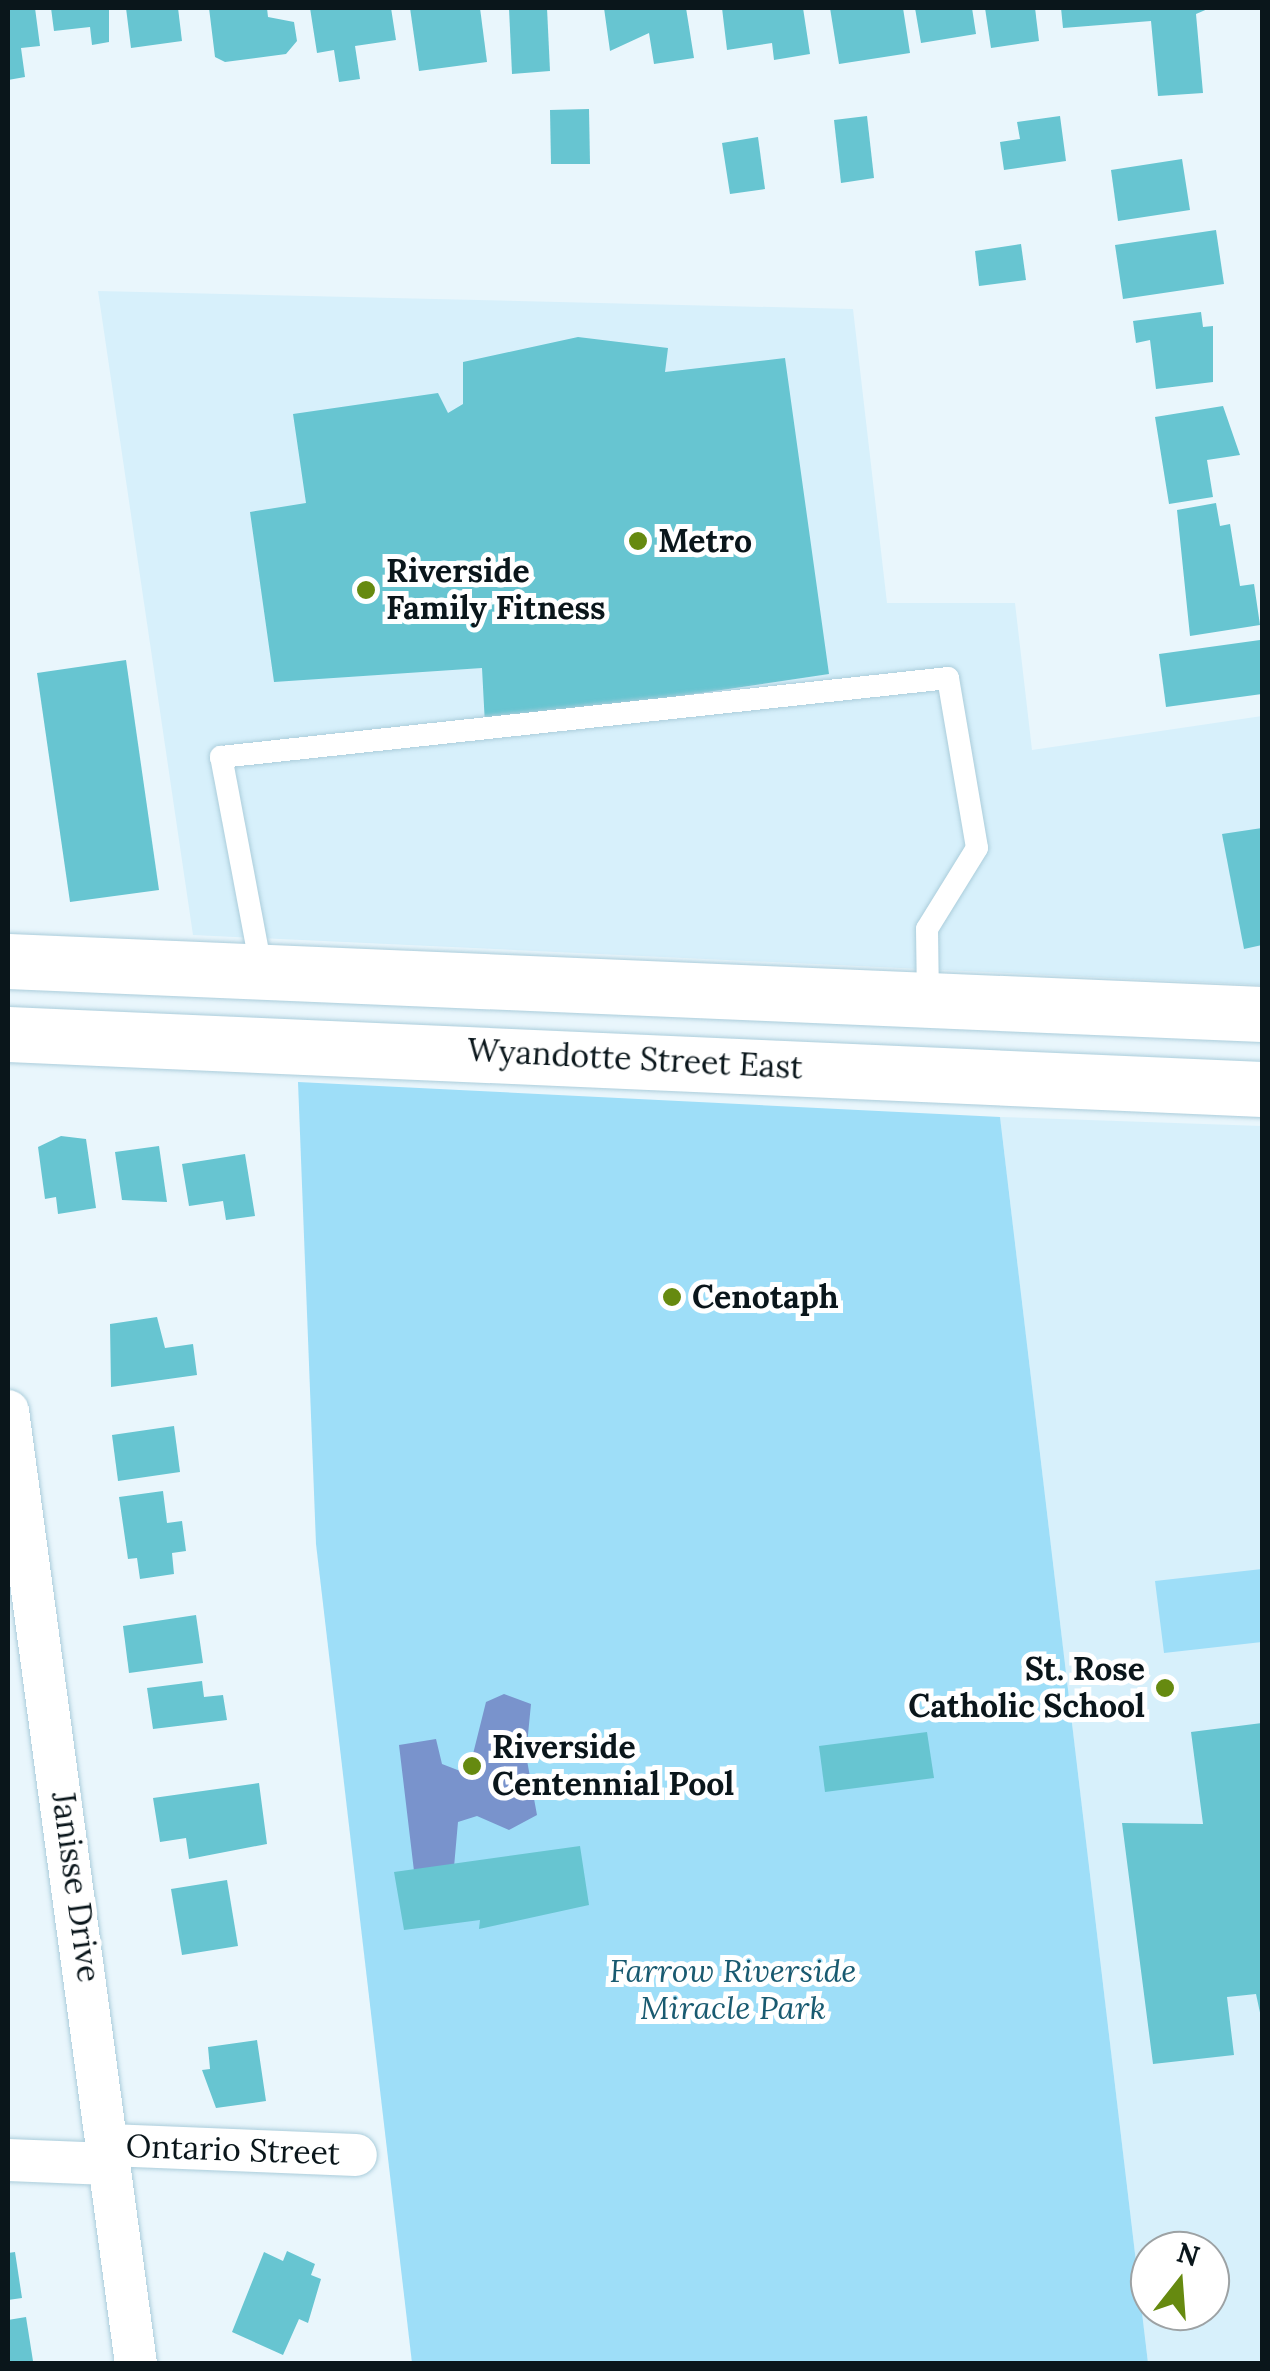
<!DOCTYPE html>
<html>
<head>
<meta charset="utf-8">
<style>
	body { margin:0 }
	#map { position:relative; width:1270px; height:2371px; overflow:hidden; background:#e9f6fc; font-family:Lora,serif }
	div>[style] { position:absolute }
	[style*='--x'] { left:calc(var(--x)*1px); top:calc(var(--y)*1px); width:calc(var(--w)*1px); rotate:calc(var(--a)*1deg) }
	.built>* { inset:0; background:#d7f0fb }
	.green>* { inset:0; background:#9edef8 }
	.water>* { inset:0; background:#7993cc }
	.building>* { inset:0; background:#67c5d1 }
	.roads { filter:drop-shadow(0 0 2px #abcddb) drop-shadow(0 0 2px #abcddb) }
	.lane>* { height:22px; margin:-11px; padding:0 11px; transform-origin:11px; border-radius:11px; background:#fff }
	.street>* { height:42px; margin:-21px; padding:0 21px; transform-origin:21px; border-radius:21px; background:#fff }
	.secondary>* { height:55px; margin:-27.5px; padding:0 27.5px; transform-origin:27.5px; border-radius:27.5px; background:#fff }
	.dots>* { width:28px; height:28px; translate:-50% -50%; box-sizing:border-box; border:5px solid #fff; border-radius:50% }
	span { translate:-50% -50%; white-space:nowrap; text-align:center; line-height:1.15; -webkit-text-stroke:10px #fff; paint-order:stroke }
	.poi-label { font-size:32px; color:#0a161b; font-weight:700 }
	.left { translate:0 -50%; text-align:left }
	.right { translate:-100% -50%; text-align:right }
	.street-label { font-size:32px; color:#0a161b }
	.park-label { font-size:32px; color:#195a70; font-style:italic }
	.frame { position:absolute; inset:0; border:10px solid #0a161b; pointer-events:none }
	.north { position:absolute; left:1130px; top:2231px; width:100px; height:100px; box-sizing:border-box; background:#fff; border:2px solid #9da2a4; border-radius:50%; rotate:17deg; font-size:28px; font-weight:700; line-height:40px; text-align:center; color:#0a161b }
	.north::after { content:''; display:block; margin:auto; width:35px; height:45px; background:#668a10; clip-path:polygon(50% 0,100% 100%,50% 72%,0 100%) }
</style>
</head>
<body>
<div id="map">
	<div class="built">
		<div style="clip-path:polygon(98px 291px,853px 309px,887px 603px,1015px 603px,1032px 750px,1262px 716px,1262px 985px,193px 935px)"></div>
		<div style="clip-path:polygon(evenodd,1000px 1117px,1262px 1126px,1262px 2363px,1148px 2363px,1000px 1117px,1150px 2251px,1210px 2251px,1210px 2311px,1150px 2311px,1150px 2251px)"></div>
	</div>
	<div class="green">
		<div style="clip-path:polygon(298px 1082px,1000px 1117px,1148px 2363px,412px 2363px,316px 1544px)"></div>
		<div style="clip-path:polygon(1262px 1569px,1262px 1642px,1164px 1653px,1155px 1581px)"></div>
	</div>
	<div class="water">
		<div style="clip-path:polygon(504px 1694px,531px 1704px,526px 1755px,537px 1815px,509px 1830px,477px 1816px,458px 1822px,454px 1867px,414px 1871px,399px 1745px,436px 1739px,442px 1764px,468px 1774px,486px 1702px)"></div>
	</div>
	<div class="building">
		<div style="clip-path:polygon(8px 8px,35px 8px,40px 46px,21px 48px,25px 77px,8px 80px)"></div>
		<div style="clip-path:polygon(51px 8px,109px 8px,109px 42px,92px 45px,90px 27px,54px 31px)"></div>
		<div style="clip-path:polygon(126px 8px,178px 8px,182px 41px,131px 48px)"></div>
		<div style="clip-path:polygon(209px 8px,267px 8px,268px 17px,294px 22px,297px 41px,286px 54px,225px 62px,215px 57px)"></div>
		<div style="clip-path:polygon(310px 8px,391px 8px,396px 40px,355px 46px,360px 79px,339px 82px,334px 50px,317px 53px)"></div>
		<div style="clip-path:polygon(410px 8px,480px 8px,487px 62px,419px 71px)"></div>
		<div style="clip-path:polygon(509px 8px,547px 8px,550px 71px,512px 74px)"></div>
		<div style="clip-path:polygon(604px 8px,686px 8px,694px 58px,654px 64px,649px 33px,610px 51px)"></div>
		<div style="clip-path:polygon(722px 8px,803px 8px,810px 54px,774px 60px,772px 43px,727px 50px)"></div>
		<div style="clip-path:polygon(830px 8px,903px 8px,910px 53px,839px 64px)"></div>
		<div style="clip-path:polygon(915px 8px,972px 8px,976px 34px,921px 43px)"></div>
		<div style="clip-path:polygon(985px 8px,1035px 8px,1039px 41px,991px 48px)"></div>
		<div style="clip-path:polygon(1061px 8px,1210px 8px,1196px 14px,1203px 93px,1158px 96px,1151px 21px,1063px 28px)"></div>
		<div style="clip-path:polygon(589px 109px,590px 164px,551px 164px,550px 110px)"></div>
		<div style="clip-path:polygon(867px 116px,874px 178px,841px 183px,834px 120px)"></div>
		<div style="clip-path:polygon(1060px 116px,1066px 161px,1004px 170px,1000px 142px,1020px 139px,1017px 122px)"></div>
		<div style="clip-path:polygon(758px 137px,765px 189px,730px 194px,722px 143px)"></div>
		<div style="clip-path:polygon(1182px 159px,1190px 210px,1118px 221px,1111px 170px)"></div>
		<div style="clip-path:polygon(1216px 230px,1224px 284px,1123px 299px,1115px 245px)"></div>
		<div style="clip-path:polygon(1021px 244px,1026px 280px,979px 286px,975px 251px)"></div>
		<div style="clip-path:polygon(1201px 312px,1203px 327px,1213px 326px,1213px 382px,1156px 389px,1150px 340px,1136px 343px,1133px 321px)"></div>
		<div style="clip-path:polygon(578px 337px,668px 348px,665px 372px,785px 358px,829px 674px,485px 725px,482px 668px,274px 682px,250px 512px,306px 503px,293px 414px,438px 393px,448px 413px,463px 404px,463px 362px)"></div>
		<div style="clip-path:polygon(1223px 406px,1240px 455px,1207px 460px,1213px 497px,1169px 504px,1155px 417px)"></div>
		<div style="clip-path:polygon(1216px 503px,1220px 526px,1230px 524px,1240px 586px,1254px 584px,1260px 625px,1190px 636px,1177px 510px)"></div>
		<div style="clip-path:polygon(1260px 640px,1262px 694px,1166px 707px,1159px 654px)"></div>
		<div style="clip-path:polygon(126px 660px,159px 890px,70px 902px,37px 673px)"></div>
		<div style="clip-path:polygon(1262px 828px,1262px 945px,1244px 949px,1222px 834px)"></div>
		<div style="clip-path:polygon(61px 1136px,86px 1139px,96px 1208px,58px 1214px,56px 1197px,45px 1199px,38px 1147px)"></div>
		<div style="clip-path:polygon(159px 1146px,167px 1202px,122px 1200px,115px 1152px)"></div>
		<div style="clip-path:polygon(245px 1154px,255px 1216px,226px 1220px,223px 1201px,189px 1206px,182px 1164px)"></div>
		<div style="clip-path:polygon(157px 1317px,165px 1348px,193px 1344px,197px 1375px,111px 1387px,110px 1324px)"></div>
		<div style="clip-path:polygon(174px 1426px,180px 1472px,118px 1481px,112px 1435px)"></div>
		<div style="clip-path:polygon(163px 1491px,167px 1523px,182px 1521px,186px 1551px,172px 1553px,174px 1574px,140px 1579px,137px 1558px,128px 1559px,119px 1497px)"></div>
		<div style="clip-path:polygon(196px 1615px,203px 1663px,129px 1673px,123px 1626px)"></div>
		<div style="clip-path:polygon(202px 1681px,204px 1697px,223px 1695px,227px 1720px,153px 1729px,147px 1688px)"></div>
		<div style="clip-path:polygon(1262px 1723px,1262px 2022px,1256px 1994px,1227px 1997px,1234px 2055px,1153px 2064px,1122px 1823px,1203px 1824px,1191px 1732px)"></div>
		<div style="clip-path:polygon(927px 1732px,934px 1778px,825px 1792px,819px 1746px)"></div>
		<div style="clip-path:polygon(259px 1783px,267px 1844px,189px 1859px,186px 1838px,160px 1842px,153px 1798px)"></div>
		<div style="clip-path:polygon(580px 1846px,589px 1905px,479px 1929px,480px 1920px,404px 1930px,394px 1872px)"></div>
		<div style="clip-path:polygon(227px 1880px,238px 1946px,182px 1955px,171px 1889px)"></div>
		<div style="clip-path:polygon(257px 2040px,266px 2101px,216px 2108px,202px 2070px,210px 2069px,208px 2047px)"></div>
		<div style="clip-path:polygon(287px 2251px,315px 2264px,311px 2275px,321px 2279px,308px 2323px,299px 2319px,283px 2355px,232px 2332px,264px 2252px,283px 2261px)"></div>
		<div style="clip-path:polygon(15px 2252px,22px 2298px,8px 2300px,8px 2253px)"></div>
		<div style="clip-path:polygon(26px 2317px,33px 2361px,8px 2364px,8px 2320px)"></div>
	</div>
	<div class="roads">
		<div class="lane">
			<div style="--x:262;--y:973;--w:220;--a:-100.7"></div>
			<div style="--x:221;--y:757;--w:731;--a:-6.2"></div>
			<div style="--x:948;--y:678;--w:172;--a:80.3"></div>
			<div style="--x:977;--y:848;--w:95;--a:121.7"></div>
			<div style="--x:927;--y:929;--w:72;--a:89.2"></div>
		</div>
		<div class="street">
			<div style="--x:8;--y:1411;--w:962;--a:82.35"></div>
			<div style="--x:109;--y:2145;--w:247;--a:2.3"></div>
			<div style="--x:8;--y:2160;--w:101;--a:2.3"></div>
		</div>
		<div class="secondary">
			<div style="--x:8;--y:961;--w:1255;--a:2.42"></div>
			<div style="--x:8;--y:1034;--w:1255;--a:2.51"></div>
		</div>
	</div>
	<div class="dots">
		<div style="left:638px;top:541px;background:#668a10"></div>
		<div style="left:366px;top:590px;background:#668a10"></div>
		<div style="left:672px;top:1297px;background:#668a10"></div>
		<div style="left:1165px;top:1688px;background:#668a10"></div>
		<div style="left:472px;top:1766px;background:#668a10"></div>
	</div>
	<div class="poi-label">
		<span class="left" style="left:658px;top:541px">Metro</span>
		<span class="left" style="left:386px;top:590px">Riverside<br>Family Fitness</span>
		<span class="left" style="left:692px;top:1297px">Cenotaph</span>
		<span class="right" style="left:1145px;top:1688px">St. Rose<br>Catholic School</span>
		<span class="left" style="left:492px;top:1766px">Riverside<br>Centennial Pool</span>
	</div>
	<div class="street-label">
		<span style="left:635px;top:1059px;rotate:3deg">Wyandotte Street East</span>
		<span style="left:76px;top:1887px;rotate:82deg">Janisse Drive</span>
		<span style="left:233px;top:2150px;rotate:2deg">Ontario Street</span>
	</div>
	<div class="park-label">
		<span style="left:733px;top:1990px">Farrow Riverside<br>Miracle Park</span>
	</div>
	<div class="frame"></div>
	<div class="north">N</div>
</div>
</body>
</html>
